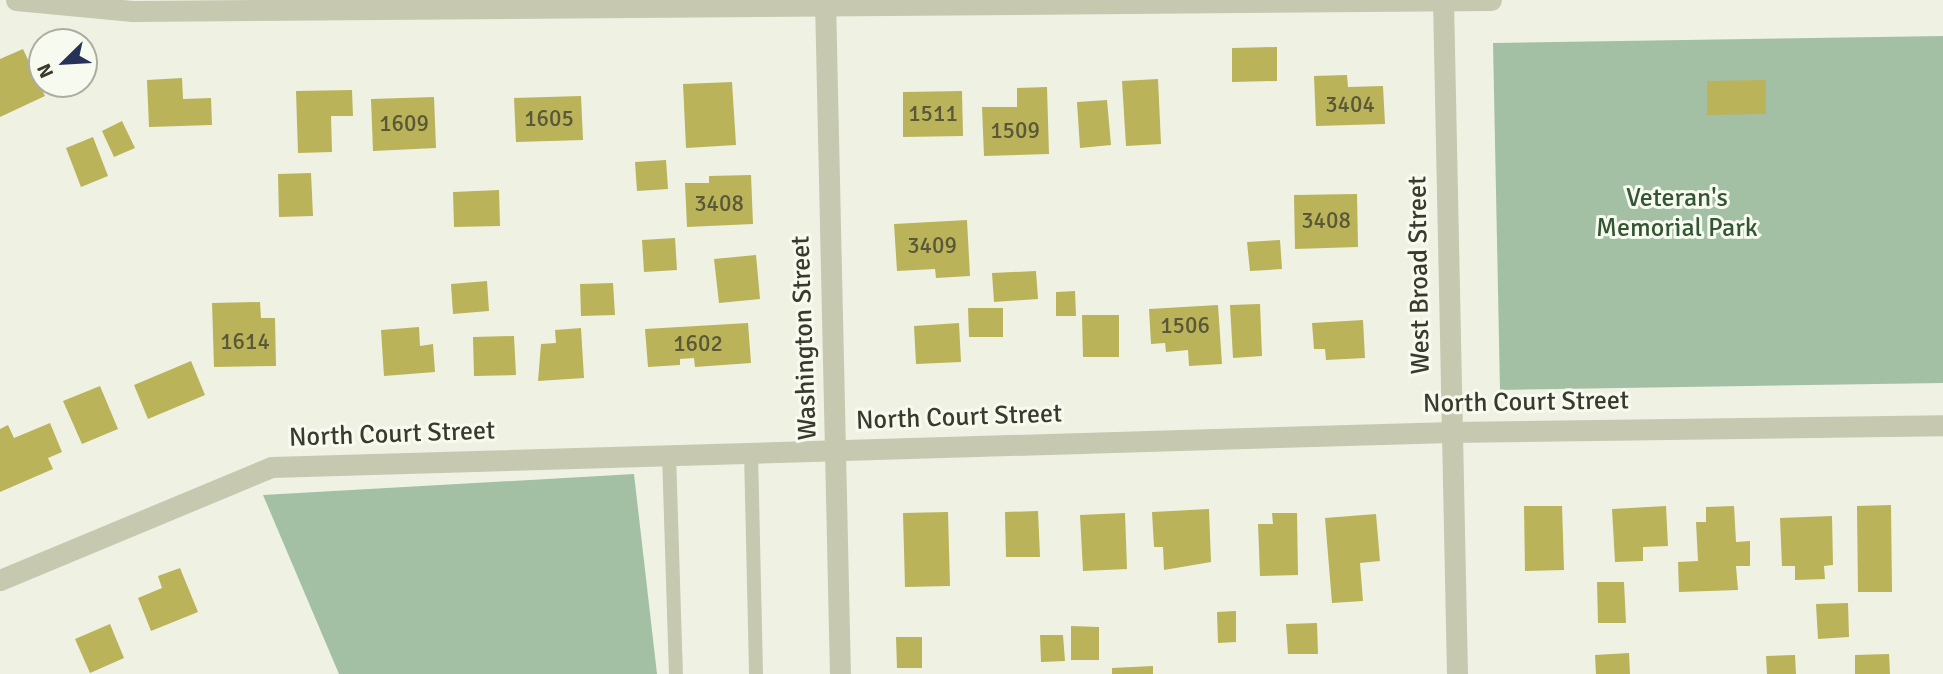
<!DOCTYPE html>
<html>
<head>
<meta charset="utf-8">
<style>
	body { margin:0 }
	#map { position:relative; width:1943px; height:674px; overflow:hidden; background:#eff2e3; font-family:Signika,sans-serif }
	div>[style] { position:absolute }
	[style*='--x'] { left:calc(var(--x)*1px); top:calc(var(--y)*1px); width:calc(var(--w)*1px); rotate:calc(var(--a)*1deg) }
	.green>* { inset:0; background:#a4c0a4 }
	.building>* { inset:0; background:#bab359 }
	.lane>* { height:14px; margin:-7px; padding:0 7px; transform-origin:7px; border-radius:7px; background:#c6c9b0 }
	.street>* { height:21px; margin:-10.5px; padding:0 10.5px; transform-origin:10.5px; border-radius:10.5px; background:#c6c9b0 }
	span { translate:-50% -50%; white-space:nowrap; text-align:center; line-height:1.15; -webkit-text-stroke:6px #f7faef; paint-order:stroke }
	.number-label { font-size:23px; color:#595838 }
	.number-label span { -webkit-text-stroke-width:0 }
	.park-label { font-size:26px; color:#335534 }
	.street-label { font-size:26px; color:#39392d }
	.north { position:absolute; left:28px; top:28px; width:70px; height:70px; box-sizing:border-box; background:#f7faef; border:2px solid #abada1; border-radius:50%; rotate:246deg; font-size:19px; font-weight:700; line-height:28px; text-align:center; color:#39392d }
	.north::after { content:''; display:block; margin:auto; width:24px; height:32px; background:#263257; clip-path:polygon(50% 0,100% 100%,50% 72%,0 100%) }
</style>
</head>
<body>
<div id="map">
	<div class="green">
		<div style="clip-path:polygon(1943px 36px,1943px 383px,1500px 390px,1493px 43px)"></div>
		<div style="clip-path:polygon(634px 474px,657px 674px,339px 674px,263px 495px)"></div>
	</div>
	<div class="building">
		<div style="clip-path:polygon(1277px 47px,1277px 81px,1232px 82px,1232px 48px)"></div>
		<div style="clip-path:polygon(23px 49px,45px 96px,0 117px,0 59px)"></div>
		<div style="clip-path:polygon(1347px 75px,1348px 87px,1383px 86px,1385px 124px,1316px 126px,1314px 76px)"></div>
		<div style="clip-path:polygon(182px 78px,183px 99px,211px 98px,212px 125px,149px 127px,147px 80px)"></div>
		<div style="clip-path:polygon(1158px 79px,1161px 144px,1126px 146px,1122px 81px)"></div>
		<div style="clip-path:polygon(1766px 80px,1766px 114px,1707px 115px,1707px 81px)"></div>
		<div style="clip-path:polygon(732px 82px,736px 145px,686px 148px,683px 84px)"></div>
		<div style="clip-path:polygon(1047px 87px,1049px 154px,984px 156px,982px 107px,1017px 107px,1017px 88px)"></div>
		<div style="clip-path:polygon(352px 90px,353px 116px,331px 116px,332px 152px,298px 153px,296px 91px)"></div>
		<div style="clip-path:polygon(962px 91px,963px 136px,903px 137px,903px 92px)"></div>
		<div style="clip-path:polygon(581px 96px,583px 140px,516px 142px,514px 98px)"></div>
		<div style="clip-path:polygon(434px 97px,436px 148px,373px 151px,371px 99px)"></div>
		<div style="clip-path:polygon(1107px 100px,1111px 145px,1080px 148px,1077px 102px)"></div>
		<div style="clip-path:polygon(122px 121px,135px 148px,114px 157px,102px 131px)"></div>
		<div style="clip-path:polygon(93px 137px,108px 176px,81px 187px,66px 148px)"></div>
		<div style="clip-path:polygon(666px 160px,668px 189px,637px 191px,635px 162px)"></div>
		<div style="clip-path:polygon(311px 173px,313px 216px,279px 217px,278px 174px)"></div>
		<div style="clip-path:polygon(751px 175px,753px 224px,687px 227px,685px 183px,709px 183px,709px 176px)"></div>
		<div style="clip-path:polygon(499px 190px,500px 226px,454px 227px,453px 192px)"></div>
		<div style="clip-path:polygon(1357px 194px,1358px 247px,1295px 249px,1294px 195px)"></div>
		<div style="clip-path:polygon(967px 220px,970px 276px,936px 278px,935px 269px,897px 271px,894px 224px)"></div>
		<div style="clip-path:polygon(675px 238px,677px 270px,644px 272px,642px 240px)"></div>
		<div style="clip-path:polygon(1280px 240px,1282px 269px,1250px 271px,1247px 242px)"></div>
		<div style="clip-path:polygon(756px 255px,760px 299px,719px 303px,714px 259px)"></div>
		<div style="clip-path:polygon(1036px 271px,1038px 299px,994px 302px,992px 273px)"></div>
		<div style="clip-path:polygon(487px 281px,489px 311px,453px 314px,451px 284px)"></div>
		<div style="clip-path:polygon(613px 283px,615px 315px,581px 316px,580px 284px)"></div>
		<div style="clip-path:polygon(1075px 291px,1076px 316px,1056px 316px,1056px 292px)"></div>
		<div style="clip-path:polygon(260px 302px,261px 318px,275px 318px,276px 366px,214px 367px,212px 303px)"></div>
		<div style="clip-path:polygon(1260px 304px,1262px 356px,1233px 358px,1230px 305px)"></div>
		<div style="clip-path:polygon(1218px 305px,1222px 364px,1189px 366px,1188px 350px,1166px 352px,1165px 343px,1151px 344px,1149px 309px)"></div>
		<div style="clip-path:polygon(968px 308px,1003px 308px,1003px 337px,969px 337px)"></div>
		<div style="clip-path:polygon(1082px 315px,1119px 315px,1119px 357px,1083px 357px)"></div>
		<div style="clip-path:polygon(1363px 320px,1365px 358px,1326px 360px,1325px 349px,1314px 349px,1312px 323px)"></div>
		<div style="clip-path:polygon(748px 323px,751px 363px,695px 367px,694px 358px,680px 359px,680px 365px,648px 367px,645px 329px)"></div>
		<div style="clip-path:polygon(959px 323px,961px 362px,916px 364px,914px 326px)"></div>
		<div style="clip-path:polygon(419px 327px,420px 346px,433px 344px,435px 372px,384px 376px,381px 330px)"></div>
		<div style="clip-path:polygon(581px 328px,584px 378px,538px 381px,541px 344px,556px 343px,555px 330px)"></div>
		<div style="clip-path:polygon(514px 336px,516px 375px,474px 376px,473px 337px)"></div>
		<div style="clip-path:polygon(191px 361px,205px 395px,148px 419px,134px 385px)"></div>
		<div style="clip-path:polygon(100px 386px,118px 429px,82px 444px,63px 401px)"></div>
		<div style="clip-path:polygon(50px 423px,62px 452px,48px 458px,53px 469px,0 492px,0 429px,8px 425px,14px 438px)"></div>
		<div style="clip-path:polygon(1891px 505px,1892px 592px,1858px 592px,1857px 506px)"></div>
		<div style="clip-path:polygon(1524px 506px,1562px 506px,1564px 570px,1525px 571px)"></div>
		<div style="clip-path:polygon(1666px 506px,1668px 546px,1643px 547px,1643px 561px,1615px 562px,1612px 509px)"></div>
		<div style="clip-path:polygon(1734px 506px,1736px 542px,1750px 541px,1750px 566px,1736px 566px,1738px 590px,1679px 592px,1678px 562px,1698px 561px,1696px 522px,1706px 522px,1706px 507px)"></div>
		<div style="clip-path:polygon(1209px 509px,1211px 562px,1164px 570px,1163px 547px,1154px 547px,1152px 512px)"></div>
		<div style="clip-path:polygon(1038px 511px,1040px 557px,1006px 557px,1005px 512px)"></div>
		<div style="clip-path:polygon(948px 512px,950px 586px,905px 587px,903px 513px)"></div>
		<div style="clip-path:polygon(1125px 513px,1127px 569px,1083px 571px,1080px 515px)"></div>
		<div style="clip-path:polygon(1272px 513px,1297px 513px,1298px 575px,1260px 576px,1258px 524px,1273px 524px)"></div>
		<div style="clip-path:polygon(1376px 514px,1380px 561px,1360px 563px,1363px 601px,1332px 603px,1325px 518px)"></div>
		<div style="clip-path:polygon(1832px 516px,1833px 565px,1824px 566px,1825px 579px,1795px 580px,1795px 566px,1782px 566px,1780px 518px)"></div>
		<div style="clip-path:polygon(180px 568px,198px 612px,151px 631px,138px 598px,162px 588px,158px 576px)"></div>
		<div style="clip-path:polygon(1597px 582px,1624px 582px,1626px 623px,1598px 623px)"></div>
		<div style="clip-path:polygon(1848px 603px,1849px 637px,1818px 639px,1816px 604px)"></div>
		<div style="clip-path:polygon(1236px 611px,1236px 642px,1218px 643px,1217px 612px)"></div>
		<div style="clip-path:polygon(1317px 623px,1318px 654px,1288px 654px,1286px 624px)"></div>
		<div style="clip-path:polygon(110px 624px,124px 658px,90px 673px,75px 639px)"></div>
		<div style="clip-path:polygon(1071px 626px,1099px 627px,1099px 660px,1071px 660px)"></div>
		<div style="clip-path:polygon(1040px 635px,1063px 635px,1065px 661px,1041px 662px)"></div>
		<div style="clip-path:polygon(896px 637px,922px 637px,922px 668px,897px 668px)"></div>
		<div style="clip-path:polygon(1629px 653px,1630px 674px,1596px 674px,1595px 655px)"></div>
		<div style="clip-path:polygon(1889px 654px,1890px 674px,1855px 674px,1855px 655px)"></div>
		<div style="clip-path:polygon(1795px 655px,1796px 674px,1767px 674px,1766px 656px)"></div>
		<div style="clip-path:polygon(1153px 666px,1153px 674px,1112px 674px,1112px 668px)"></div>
	</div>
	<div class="lane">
		<div style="--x:751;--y:452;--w:222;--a:88.7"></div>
		<div style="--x:669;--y:454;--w:220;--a:88.2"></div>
	</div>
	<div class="street">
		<div style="--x:16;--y:0;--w:117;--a:5.4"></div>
		<div style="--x:132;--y:11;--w:1359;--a:-0.46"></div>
		<div style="--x:825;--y:0;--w:674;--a:88.73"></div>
		<div style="--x:1443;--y:0;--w:674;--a:88.81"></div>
		<div style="--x:0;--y:580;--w:294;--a:-22.6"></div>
		<div style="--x:271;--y:467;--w:1181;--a:-1.7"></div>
		<div style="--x:1451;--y:432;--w:492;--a:-0.8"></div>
	</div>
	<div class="number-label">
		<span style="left:1350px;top:105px">3404</span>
		<span style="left:933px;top:114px">1511</span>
		<span style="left:549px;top:119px">1605</span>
		<span style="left:404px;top:124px">1609</span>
		<span style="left:1015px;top:131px">1509</span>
		<span style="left:719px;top:204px">3408</span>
		<span style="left:1326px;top:221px">3408</span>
		<span style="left:932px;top:246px">3409</span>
		<span style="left:1185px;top:326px">1506</span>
		<span style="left:245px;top:342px">1614</span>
		<span style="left:698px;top:344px">1602</span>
	</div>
	<div class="park-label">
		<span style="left:1677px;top:214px">Veteran's<br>Memorial Park</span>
	</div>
	<div class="street-label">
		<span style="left:1420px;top:275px;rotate:-91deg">West Broad Street</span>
		<span style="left:805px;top:338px;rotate:-92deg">Washington Street</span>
		<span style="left:1526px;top:403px;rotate:-1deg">North Court Street</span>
		<span style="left:959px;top:418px;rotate:-2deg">North Court Street</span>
		<span style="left:392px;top:435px;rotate:-2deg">North Court Street</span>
	</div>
	<div class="north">N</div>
</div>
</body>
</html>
